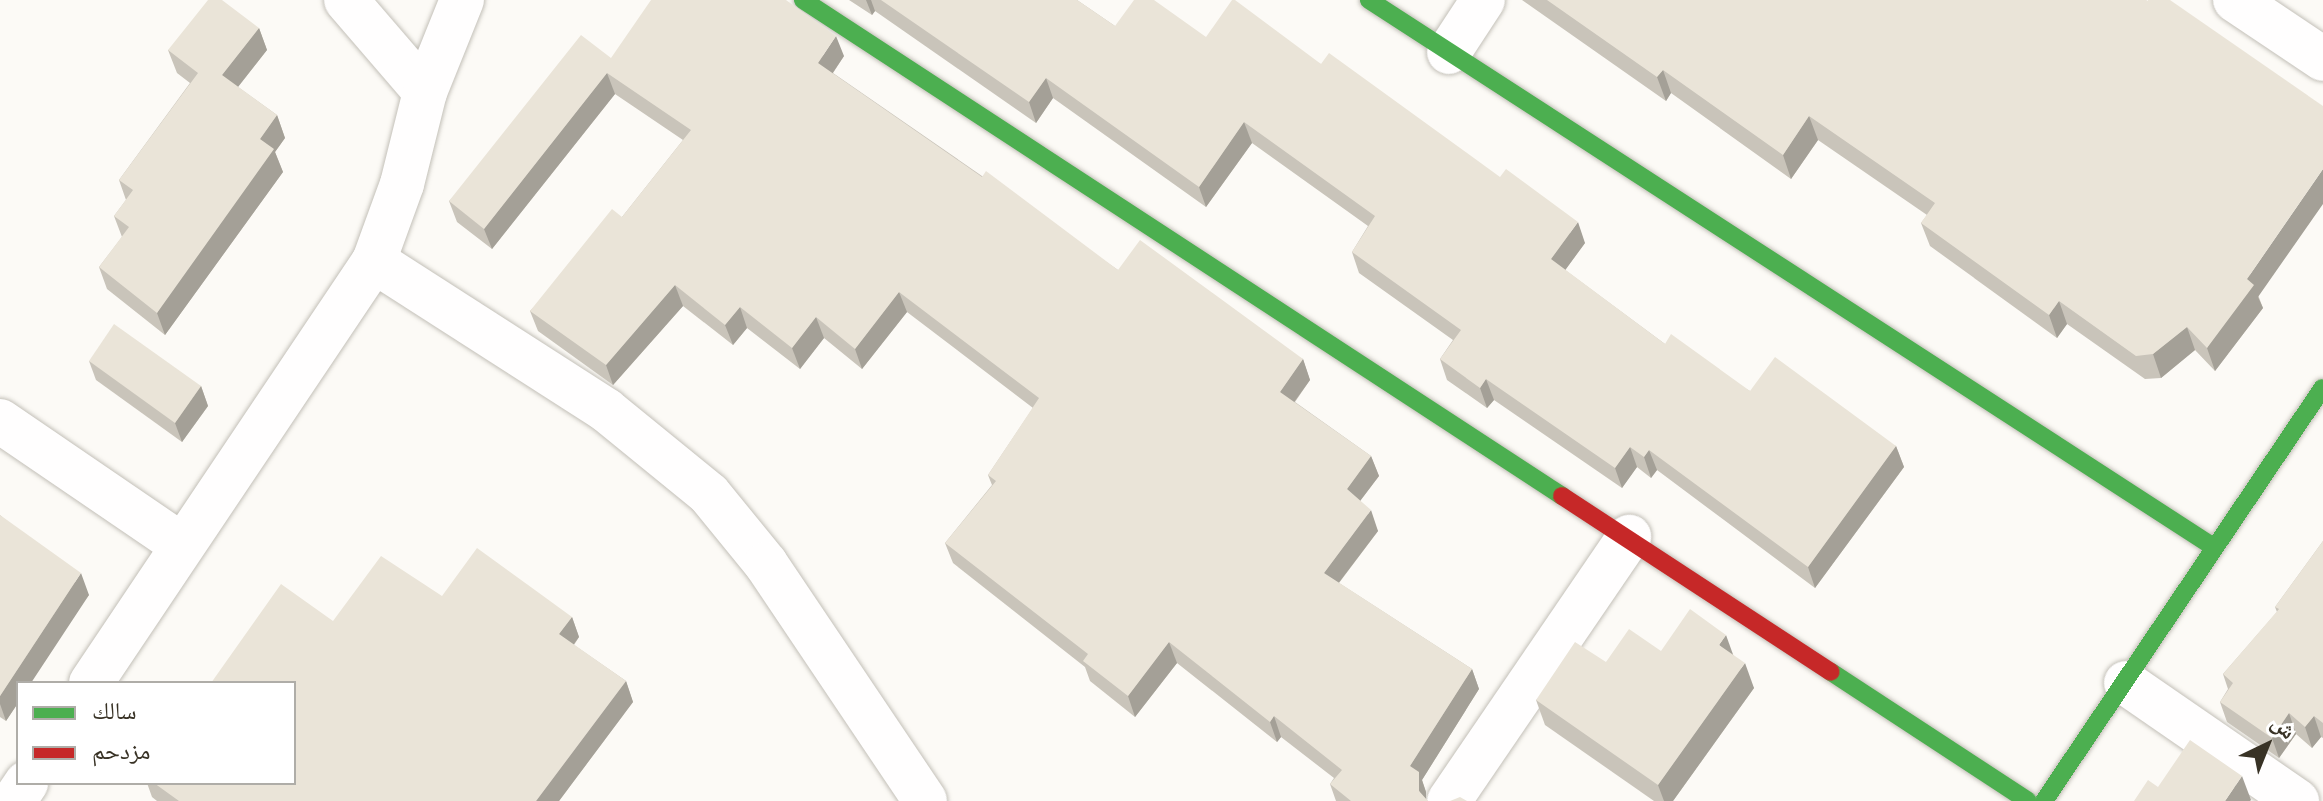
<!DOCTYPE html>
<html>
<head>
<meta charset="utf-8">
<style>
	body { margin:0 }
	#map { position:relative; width:2323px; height:801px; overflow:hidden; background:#fcfaf6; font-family:"Times New Roman","Noto Naskh Arabic",serif }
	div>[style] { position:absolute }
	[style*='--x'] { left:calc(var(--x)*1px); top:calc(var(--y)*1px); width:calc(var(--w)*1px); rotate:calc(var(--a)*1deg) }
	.roads { filter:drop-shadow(0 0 2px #c3c0b8) drop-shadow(0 0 2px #c3c0b8) }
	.street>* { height:44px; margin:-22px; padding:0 22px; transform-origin:22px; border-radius:22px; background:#fffefe }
	.fast>* { height:18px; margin:-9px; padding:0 9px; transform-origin:9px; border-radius:9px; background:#4caf50 }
	.jam>* { height:18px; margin:-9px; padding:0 9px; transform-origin:9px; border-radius:9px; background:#c62828 }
	.wall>* { inset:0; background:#c9c4ba }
	.shaded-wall>* { inset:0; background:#a4a097 }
	.building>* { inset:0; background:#eae4d8 }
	span { translate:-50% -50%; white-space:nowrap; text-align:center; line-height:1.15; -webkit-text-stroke:8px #fff; paint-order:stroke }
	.legend { position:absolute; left:16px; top:681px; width:280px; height:104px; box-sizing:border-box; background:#fff; border:2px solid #afada8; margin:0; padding:10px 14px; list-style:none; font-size:24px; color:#383225 }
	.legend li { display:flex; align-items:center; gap:16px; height:40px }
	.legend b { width:40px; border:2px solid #afada8 }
	.north { position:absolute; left:2227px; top:705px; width:80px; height:80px; -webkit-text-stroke:6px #fff; paint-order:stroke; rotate:43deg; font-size:22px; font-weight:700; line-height:32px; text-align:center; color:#383225 }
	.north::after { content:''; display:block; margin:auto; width:28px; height:36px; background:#383225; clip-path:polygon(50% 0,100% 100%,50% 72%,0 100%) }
</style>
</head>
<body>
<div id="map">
	<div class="roads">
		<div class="street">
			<div style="--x:346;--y:0;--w:121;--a:49.3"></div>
			<div style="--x:2235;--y:0;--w:106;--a:33.8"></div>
			<div style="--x:1449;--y:52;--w:62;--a:-56.8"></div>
			<div style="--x:374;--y:261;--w:276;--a:32.7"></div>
			<div style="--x:606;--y:410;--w:133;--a:39.2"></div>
			<div style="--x:709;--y:494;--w:90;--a:50.8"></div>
			<div style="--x:766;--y:564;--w:285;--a:56.1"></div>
			<div style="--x:0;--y:421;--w:218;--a:34.3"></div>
			<div style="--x:91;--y:683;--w:508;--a:-56.15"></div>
			<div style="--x:374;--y:261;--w:82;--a:-70"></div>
			<div style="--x:402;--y:184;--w:95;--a:-76"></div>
			<div style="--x:425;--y:92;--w:99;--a:-68.1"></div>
			<div style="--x:2126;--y:683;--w:208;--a:34.6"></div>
			<div style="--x:14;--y:801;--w:22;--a:-56"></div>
			<div style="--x:1449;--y:801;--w:320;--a:-55.7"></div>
		</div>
		<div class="fast">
			<div style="--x:803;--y:0;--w:907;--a:33.16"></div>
			<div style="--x:1369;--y:0;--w:1004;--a:32.93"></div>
			<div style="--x:1831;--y:672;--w:235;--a:33.2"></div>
			<div style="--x:2044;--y:801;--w:498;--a:-56"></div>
		</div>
		<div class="jam">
			<div style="--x:1562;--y:496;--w:321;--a:33.2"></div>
		</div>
	</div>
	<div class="wall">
		<div style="clip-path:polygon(849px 0,1077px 0,1115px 26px,1206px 37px,1321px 64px,1585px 243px,1565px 270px,1665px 344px,1750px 391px,1896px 446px,1904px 467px,1815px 588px,1657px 470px,1651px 478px,1637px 467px,1622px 488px,1494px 400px,1487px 408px,1447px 380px,1440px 359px,1453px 340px,1359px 273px,1352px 252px,1368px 226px,1252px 143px,1206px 207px,1053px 98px,1036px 123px,875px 11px,872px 15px)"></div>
		<div style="clip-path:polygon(1522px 0,2146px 0,2263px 308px,2215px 371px,2195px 350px,2161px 378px,2145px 379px,2067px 324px,2057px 338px,1930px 246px,1921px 223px,1927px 215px,1818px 140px,1791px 179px,1671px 93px,1666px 101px)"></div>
		<div style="clip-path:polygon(259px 28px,267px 50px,238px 87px,277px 115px,285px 138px,275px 152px,283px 172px,165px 335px,107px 289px,99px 267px,122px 237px,114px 216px,126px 200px,119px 180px,190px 83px,177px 73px,168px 50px)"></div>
		<div style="clip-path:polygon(844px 56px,833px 73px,1118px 270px,1303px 359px,1310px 380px,1295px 402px,1371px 456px,1379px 476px,1360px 501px,1378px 531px,1339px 583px,1472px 669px,1479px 689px,1422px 780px,1426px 792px,1426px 800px,1428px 801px,1336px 801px,1330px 784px,1334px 778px,1281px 737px,1277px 742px,1177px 663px,1135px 717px,1090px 681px,1085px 667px,953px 563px,945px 543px,992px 485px,988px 475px,1033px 408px,907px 312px,862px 369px,824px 338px,800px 369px,747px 328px,733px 345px,683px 306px,613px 385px,538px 331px,530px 311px,622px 217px,683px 140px,615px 94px,492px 249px,457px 222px,449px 201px,611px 58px)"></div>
		<div style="clip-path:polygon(89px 361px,201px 386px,208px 406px,182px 442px,96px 380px)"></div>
		<div style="clip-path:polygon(0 515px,89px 595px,18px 683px,18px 703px,6px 721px,0 717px)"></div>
		<div style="clip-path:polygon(2323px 541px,2323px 738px,2321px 737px,2312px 748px,2296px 734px,2279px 758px,2227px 722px,2220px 702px,2228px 689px,2223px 674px,2277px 612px,2275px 607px)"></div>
		<div style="clip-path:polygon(572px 617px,579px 637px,574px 645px,626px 681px,633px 702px,559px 801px,157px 801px,152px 797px,147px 783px,294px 783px,333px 621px)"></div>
		<div style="clip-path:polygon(1661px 651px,1733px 655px,1754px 688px,1673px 801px,1654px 801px,1545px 725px,1536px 700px,1606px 662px)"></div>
	</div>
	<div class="shaded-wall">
		<div style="clip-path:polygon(866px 0,871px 0,875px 11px,872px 15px)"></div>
		<div style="clip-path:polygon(259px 28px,267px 50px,230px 97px,222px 75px)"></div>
		<div style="clip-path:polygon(836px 36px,844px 56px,826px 83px,818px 63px)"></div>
		<div style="clip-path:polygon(1663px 70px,1671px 93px,1666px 101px,1657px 77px)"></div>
		<div style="clip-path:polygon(607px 73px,615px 94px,492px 249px,484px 229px)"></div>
		<div style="clip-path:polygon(1046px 78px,1053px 98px,1036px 123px,1029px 102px)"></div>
		<div style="clip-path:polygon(277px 115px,285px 138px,275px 152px,283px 172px,165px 335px,157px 313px,260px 139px)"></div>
		<div style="clip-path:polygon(1809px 116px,1818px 140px,1791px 179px,1783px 155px)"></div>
		<div style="clip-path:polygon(1244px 122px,1252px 143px,1206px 207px,1199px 187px)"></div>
		<div style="clip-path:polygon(2323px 169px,2323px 204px,2258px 297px,2263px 308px,2215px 371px,2207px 348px,2247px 279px)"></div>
		<div style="clip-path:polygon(1578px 222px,1585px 243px,1558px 280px,1551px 259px)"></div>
		<div style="clip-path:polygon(675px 285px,683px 306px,613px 385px,606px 365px)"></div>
		<div style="clip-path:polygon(899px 292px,907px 312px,862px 369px,855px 349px)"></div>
		<div style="clip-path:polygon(2059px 301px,2067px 324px,2057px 338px,2049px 315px)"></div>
		<div style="clip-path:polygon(740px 307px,747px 328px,733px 345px,725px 325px)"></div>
		<div style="clip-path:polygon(816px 317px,824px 338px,800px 369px,792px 348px)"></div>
		<div style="clip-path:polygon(2187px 327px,2195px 350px,2161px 378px,2153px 354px)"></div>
		<div style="clip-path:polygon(1303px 359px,1310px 380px,1287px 412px,1280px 392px)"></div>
		<div style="clip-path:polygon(1486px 379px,1494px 400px,1487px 408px,1480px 388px)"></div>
		<div style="clip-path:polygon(201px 386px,208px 406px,182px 442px,175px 423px)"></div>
		<div style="clip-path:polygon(1896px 446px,1904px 467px,1815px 588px,1808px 567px)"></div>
		<div style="clip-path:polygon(1630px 447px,1637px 467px,1622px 488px,1615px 468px)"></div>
		<div style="clip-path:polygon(1649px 450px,1657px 470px,1651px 478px,1644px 457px)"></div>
		<div style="clip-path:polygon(1371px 456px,1379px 476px,1354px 509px,1347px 489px)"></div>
		<div style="clip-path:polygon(1371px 510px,1378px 531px,1331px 593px,1324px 573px)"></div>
		<div style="clip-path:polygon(81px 573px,89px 595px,31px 683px,18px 683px,18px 703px,6px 721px,0 704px,0 696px)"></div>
		<div style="clip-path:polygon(572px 617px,579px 637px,566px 655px,559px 634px)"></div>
		<div style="clip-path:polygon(1726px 635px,1735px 660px,1719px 645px)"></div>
		<div style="clip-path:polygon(1169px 642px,1177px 663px,1135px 717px,1128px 696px)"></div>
		<div style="clip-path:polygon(1745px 663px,1754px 688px,1673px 801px,1664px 801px,1658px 785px)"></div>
		<div style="clip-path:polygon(1472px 669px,1479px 689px,1422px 780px,1426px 792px,1426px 801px,1423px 801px,1410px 766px)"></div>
		<div style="clip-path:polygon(626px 681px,633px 702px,559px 801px,536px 801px)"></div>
		<div style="clip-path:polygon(2289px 713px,2296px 734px,2279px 758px,2272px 738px)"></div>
		<div style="clip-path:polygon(1274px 716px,1281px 737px,1277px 742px,1270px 722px)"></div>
		<div style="clip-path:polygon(2314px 716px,2321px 737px,2312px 748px,2305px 727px)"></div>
		<div style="clip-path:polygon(2242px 776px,2251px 800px,2250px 801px,2225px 801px)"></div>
	</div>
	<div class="building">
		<div style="clip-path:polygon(208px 0,222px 0,259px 28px,222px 75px,277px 115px,260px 139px,274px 149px,157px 313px,99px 267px,129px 227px,114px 216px,133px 190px,119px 180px,198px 73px,168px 50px)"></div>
		<div style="clip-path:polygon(651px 0,786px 0,836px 36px,818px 63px,982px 177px,986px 171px,1118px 270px,1140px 240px,1303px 359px,1280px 392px,1371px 456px,1347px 489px,1371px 510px,1324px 573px,1472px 669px,1410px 766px,1419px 772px,1419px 791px,1428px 801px,1351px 801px,1330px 784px,1342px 770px,1274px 716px,1270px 722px,1169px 642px,1128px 696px,1083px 661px,1088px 654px,945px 543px,996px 481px,988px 475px,1039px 398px,899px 292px,855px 349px,816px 317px,792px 348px,740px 307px,725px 325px,675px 285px,606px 365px,530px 311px,612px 209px,622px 217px,691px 130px,607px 73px,484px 229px,449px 201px,581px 35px,611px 58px)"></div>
		<div style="clip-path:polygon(881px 0,1077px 0,1115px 26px,1134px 0,1154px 0,1206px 37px,1232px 0,1235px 0,1321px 64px,1329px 53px,1500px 177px,1506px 169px,1578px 222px,1551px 259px,1665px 344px,1671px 334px,1750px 391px,1775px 357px,1896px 446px,1808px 567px,1649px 450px,1644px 457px,1630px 447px,1615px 468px,1486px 379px,1480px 388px,1440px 359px,1461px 330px,1352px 252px,1375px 216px,1244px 122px,1199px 187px,1046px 78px,1029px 102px)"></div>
		<div style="clip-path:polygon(1547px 0,2146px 0,2148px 1px,2148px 0,2170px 0,2323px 106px,2323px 169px,2247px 279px,2254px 285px,2207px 348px,2187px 327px,2153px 354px,2136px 356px,2059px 301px,2049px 315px,1921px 223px,1935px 203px,1809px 116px,1783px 155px,1663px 70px,1657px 77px)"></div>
		<div style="clip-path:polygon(114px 324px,201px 386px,175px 423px,89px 361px)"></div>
		<div style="clip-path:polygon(0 515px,81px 573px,0 696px)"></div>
		<div style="clip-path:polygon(2323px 541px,2323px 723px,2314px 716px,2305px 727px,2289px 713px,2272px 738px,2220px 702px,2233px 683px,2223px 674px,2279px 609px,2275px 607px)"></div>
		<div style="clip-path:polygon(477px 548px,572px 617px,559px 634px,626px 681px,536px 801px,179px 801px,154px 783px,294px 783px,294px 683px,211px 683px,281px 584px,333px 621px,381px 556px,442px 596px)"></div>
		<div style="clip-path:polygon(1690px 609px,1726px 635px,1719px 645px,1745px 663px,1658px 785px,1536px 700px,1575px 642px,1606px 662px,1629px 629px,1661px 651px)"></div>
		<div style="clip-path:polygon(2190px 740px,2242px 776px,2225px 801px,2134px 801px,2148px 780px,2158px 787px)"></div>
		<div style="clip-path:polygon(1460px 797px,1467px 801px,1450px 801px)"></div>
	</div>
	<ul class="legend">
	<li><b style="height:10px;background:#4caf50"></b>سالك</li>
	<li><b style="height:10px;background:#c62828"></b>مزدحم</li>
	</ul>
	<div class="north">ش</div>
</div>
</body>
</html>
